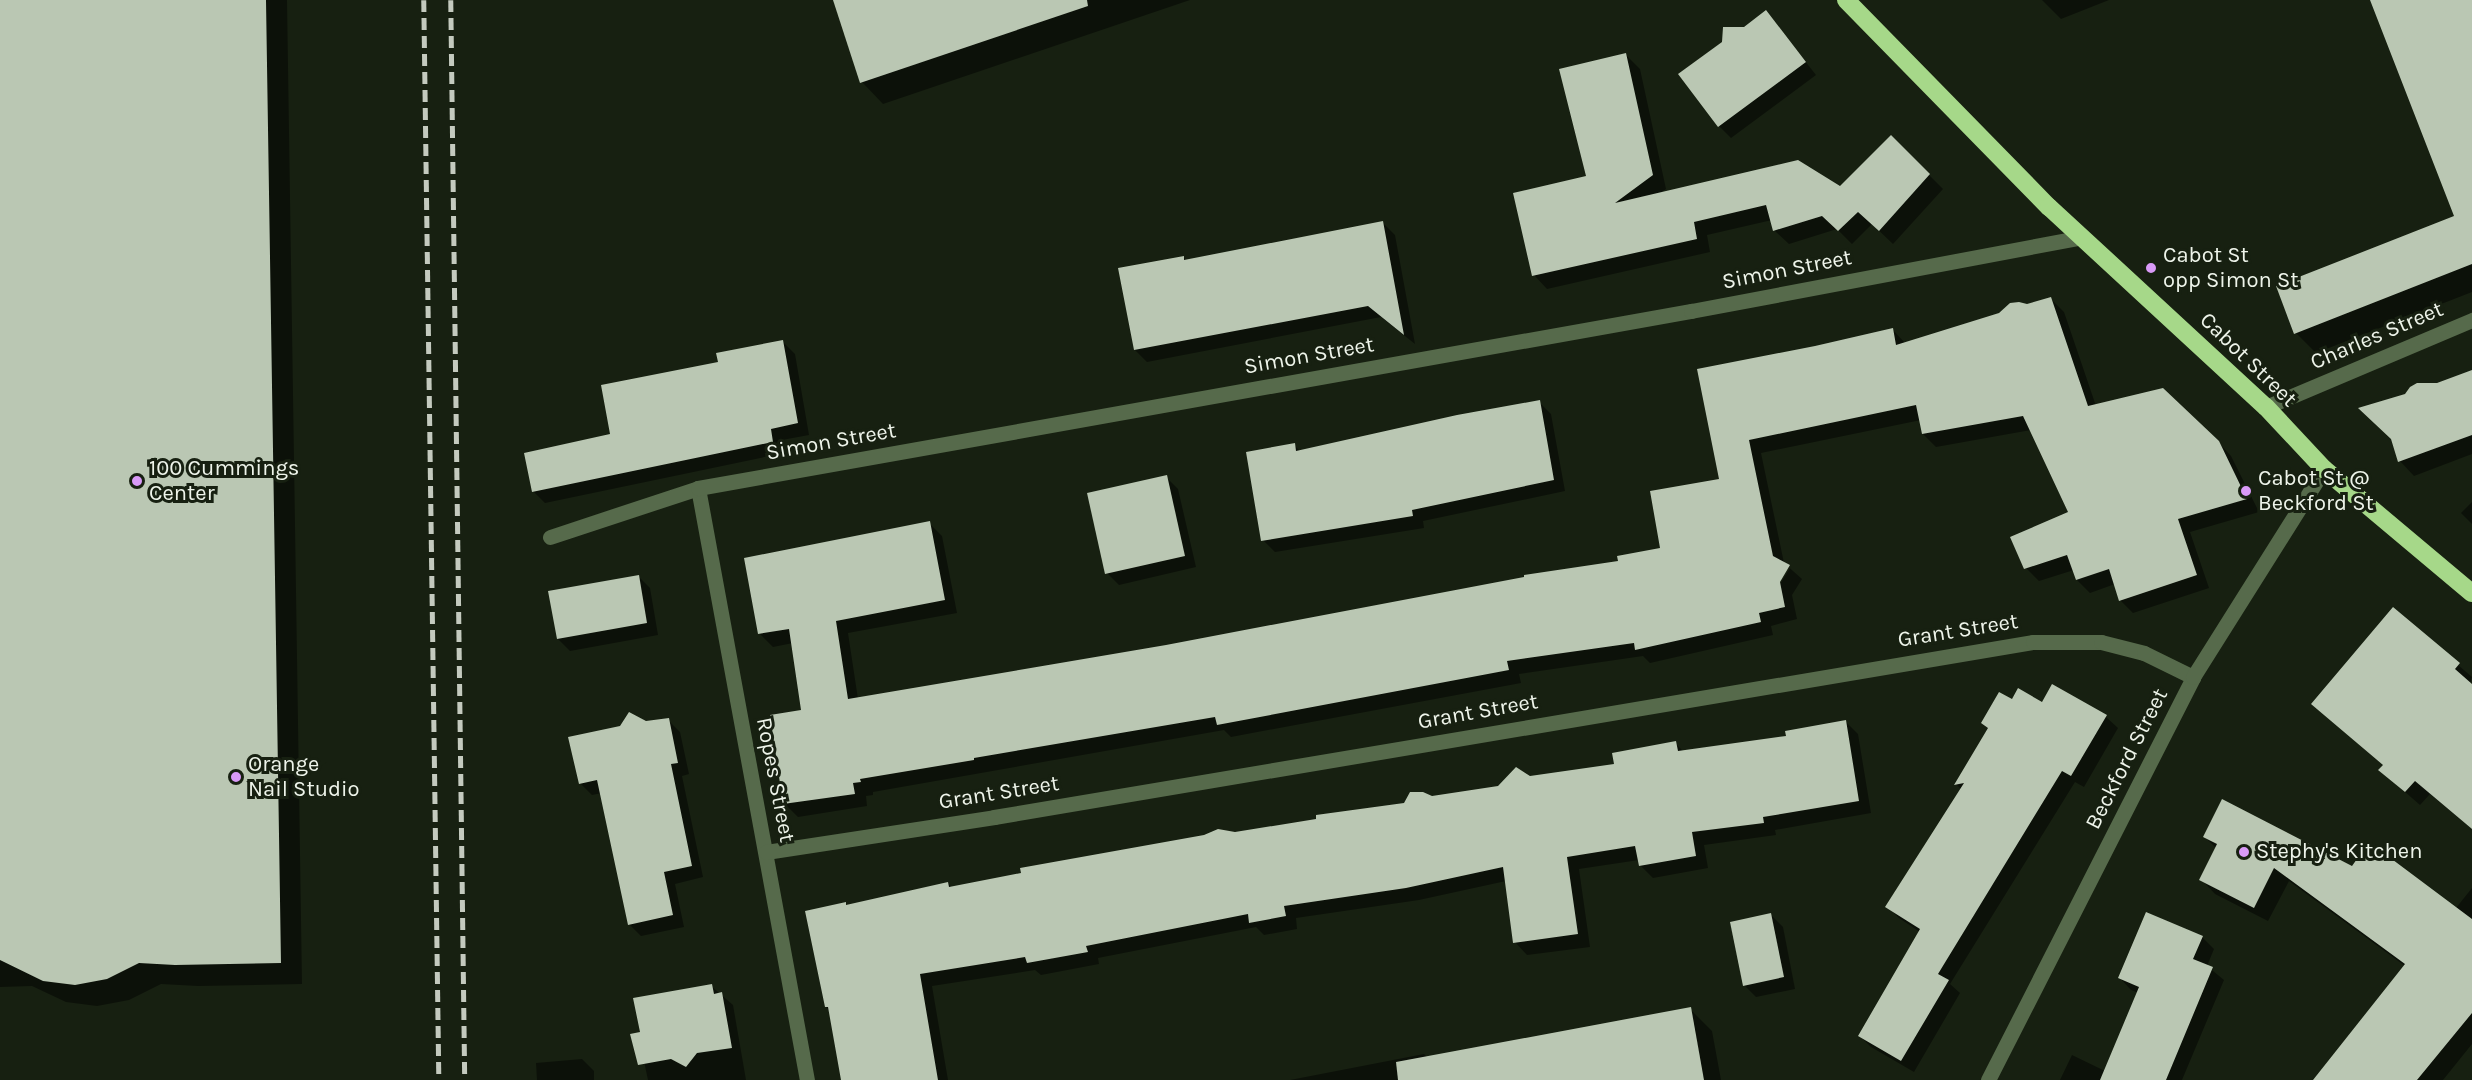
<!DOCTYPE html>
<html>
<head>
<meta charset="utf-8">
<style>
	body { margin:0 }
	#map { position:relative; width:2472px; height:1080px; overflow:hidden; background:#172011; font-family:Karla,sans-serif }
	div>[style] { position:absolute }
	[style*='--x'] { left:calc(var(--x)*1px); top:calc(var(--y)*1px); width:calc(var(--w)*1px); rotate:calc(var(--a)*1deg) }
	.shadow>* { inset:0; background:#0007 }
	.building>* { inset:0; background:#bac7b3 }
	.minor>* { height:15px; margin:-7.5px; padding:0 7.5px; transform-origin:7.5px; border-radius:7.5px; background:#566a4b }
	.highway>* { height:18px; margin:-9px; padding:0 9px; transform-origin:9px; border-radius:9px; background:#a6d889 }
	.rail>* { height:4.5px; margin-top:-2.25px; transform-origin:0; background:repeating-linear-gradient(90deg,#c4cabf 0 12px,transparent 0 18px) }
	.dots>* { width:16px; height:16px; translate:-50% -50%; box-sizing:border-box; border:3px solid #172011; border-radius:50% }
	span { translate:-50% -50%; white-space:nowrap; text-align:center; line-height:1.15; -webkit-text-stroke:6px #172011; paint-order:stroke }
	.poi-label { font-size:22px; color:#eef4ea }
	.left { translate:0 -50%; text-align:left }
	.street-label { font-size:22px; color:#eef4ea }
</style>
</head>
<body>
<div id="map">
	<div class="shadow">
		<div style="clip-path:polygon(0 0,287px 0,302px 984px,198px 986px,161px 984px,129px 1000px,97px 1006px,66px 1002px,32px 986px,0 987px)"></div>
		<div style="clip-path:polygon(834px 0,1190px 0,883px 104px,862px 82px)"></div>
		<div style="clip-path:polygon(2042px 0,2109px 0,2061px 19px)"></div>
		<div style="clip-path:polygon(2372px 0,2472px 0,2472px 292px,2316px 353px,2296px 333px,2456px 217px)"></div>
		<div style="clip-path:polygon(1766px 12px,1816px 75px,1731px 138px,1719px 126px,1745px 29px)"></div>
		<div style="clip-path:polygon(1626px 55px,1640px 69px,1666px 189px,1659px 194px,1841px 188px,1891px 137px,1943px 189px,1893px 244px,1872px 224px,1852px 244px,1837px 229px,1789px 244px,1775px 231px,1772px 220px,1707px 235px,1710px 252px,1547px 289px,1534px 275px,1588px 177px)"></div>
		<div style="clip-path:polygon(1383px 223px,1395px 235px,1415px 344px,1381px 317px,1147px 362px,1135px 350px,1183px 257px,1187px 261px)"></div>
		<div style="clip-path:polygon(evenodd,2051px 299px,2064px 312px,2096px 406px,2218px 442px,2231px 456px,2259px 512px,2190px 532px,2209px 588px,2133px 613px,2120px 600px,2115px 584px,2090px 593px,2077px 580px,2074px 570px,2039px 581px,2026px 568px,2070px 513px,2031px 430px,1936px 447px,1923px 434px,1921px 420px,1761px 453px,1784px 563px,1802px 579px,1792px 595px,1797px 619px,1771px 626px,1773px 635px,1650px 663px,1643px 656px,1519px 674px,1521px 683px,1231px 737px,1224px 730px,873px 792px,873px 795px,866px 796px,867px 806px,798px 817px,785px 804px,803px 712px,793px 643px,773px 647px,760px 634px,929px 523px,942px 536px,957px 613px,848px 633px,858px 699px,1166px 647px,1620px 562px,1662px 549px,1720px 480px,1815px 348px,1892px 329px,1905px 343px,2051px 299px,1786px 568px,1790px 568px,1777px 589px,1775px 588px,1786px 568px)"></div>
		<div style="clip-path:polygon(783px 342px,795px 354px,809px 435px,782px 440px,784px 453px,545px 503px,533px 491px,720px 363px)"></div>
		<div style="clip-path:polygon(2472px 372px,2472px 454px,2414px 476px,2400px 461px,2437px 384px)"></div>
		<div style="clip-path:polygon(1539px 402px,1551px 414px,1565px 491px,1423px 521px,1424px 528px,1275px 552px,1263px 540px,1294px 445px,1301px 452px)"></div>
		<div style="clip-path:polygon(1166px 477px,1178px 489px,1196px 567px,1119px 585px,1107px 573px)"></div>
		<div style="clip-path:polygon(2472px 502px,2472px 524px,2461px 513px)"></div>
		<div style="clip-path:polygon(638px 576px,650px 588px,658px 635px,570px 651px,558px 639px,550px 592px)"></div>
		<div style="clip-path:polygon(2393px 609px,2472px 677px,2470px 683px,2472px 686px,2472px 829px,2430px 794px,2420px 805px,2380px 770px,2384px 766px,2313px 704px)"></div>
		<div style="clip-path:polygon(2053px 686px,2106px 717px,2118px 728px,2084px 787px,2075px 782px,1950px 984px,1960px 993px,1914px 1072px,1871px 1047px,1860px 1036px,1920px 932px,1899px 918px,1887px 906px,1962px 790px,1956px 784px,1989px 729px,1983px 723px,2013px 701px,2043px 704px)"></div>
		<div style="clip-path:polygon(668px 720px,680px 732px,689px 774px,682px 776px,703px 877px,675px 884px,684px 927px,641px 936px,629px 924px,602px 793px,592px 795px,580px 783px)"></div>
		<div style="clip-path:polygon(1845px 721px,1858px 734px,1871px 813px,1775px 830px,1776px 835px,1704px 845px,1708px 868px,1653px 878px,1640px 865px,1639px 860px,1579px 869px,1590px 947px,1527px 955px,1515px 942px,1506px 881px,1419px 900px,1296px 918px,1297px 929px,1264px 935px,1256px 927px,1098px 958px,1099px 964px,1041px 975px,1035px 970px,932px 986px,948px 1080px,846px 1080px,831px 1011px,826px 1007px,845px 904px,848px 906px,948px 883px,952px 888px,1235px 834px,1499px 788px,1529px 778px,1615px 765px,1675px 743px,1684px 752px,1788px 738px)"></div>
		<div style="clip-path:polygon(2204px 836px,2353px 868px,2456px 908px,2472px 888px,2472px 1044px,2443px 1080px,2314px 1080px,2405px 966px,2289px 881px,2268px 921px,2215px 894px,2201px 879px,2216px 848px)"></div>
		<div style="clip-path:polygon(1771px 915px,1783px 927px,1795px 989px,1756px 997px,1745px 986px)"></div>
		<div style="clip-path:polygon(2202px 937px,2214px 949px,2207px 966px,2224px 980px,2182px 1080px,2060px 1080px,2072px 1055px,2105px 1071px,2139px 993px,2131px 990px,2120px 978px)"></div>
		<div style="clip-path:polygon(711px 986px,733px 1005px,746px 1080px,648px 1080px,638px 1033px)"></div>
		<div style="clip-path:polygon(1690px 1009px,1712px 1031px,1721px 1080px,1290px 1080px,1424px 1054px,1428px 1058px)"></div>
		<div style="clip-path:polygon(582px 1059px,594px 1071px,594px 1080px,537px 1080px,536px 1063px)"></div>
	</div>
	<div class="building">
		<div style="clip-path:polygon(0 0,266px 0,281px 963px,175px 965px,139px 963px,107px 979px,75px 985px,43px 981px,0 960px)"></div>
		<div style="clip-path:polygon(833px 0,1087px 0,1088px 6px,860px 83px)"></div>
		<div style="clip-path:polygon(2370px 0,2472px 0,2472px 264px,2294px 334px,2276px 286px,2454px 216px)"></div>
		<div style="clip-path:polygon(1766px 10px,1806px 62px,1718px 127px,1678px 74px,1722px 42px,1723px 27px,1744px 27px)"></div>
		<div style="clip-path:polygon(1626px 53px,1653px 175px,1615px 203px,1798px 160px,1840px 186px,1891px 135px,1930px 174px,1879px 231px,1858px 212px,1838px 231px,1822px 216px,1773px 231px,1766px 205px,1694px 222px,1697px 239px,1532px 276px,1513px 193px,1586px 176px,1559px 69px)"></div>
		<div style="clip-path:polygon(1383px 221px,1404px 335px,1368px 306px,1134px 350px,1118px 268px,1184px 256px,1184px 260px)"></div>
		<div style="clip-path:polygon(2051px 297px,2088px 406px,2163px 388px,2219px 441px,2247px 499px,2178px 519px,2197px 575px,2119px 601px,2109px 569px,2076px 580px,2067px 555px,2024px 569px,2010px 537px,2068px 512px,2023px 416px,1922px 434px,1916px 405px,1749px 440px,1773px 556px,1790px 565px,1780px 582px,1785px 607px,1759px 613px,1761px 622px,1635px 650px,1634px 643px,1507px 661px,1509px 670px,1217px 725px,1215px 717px,974px 758px,974px 760px,860px 779px,861px 782px,853px 783px,855px 794px,783px 804px,770px 715px,801px 710px,789px 629px,758px 634px,744px 558px,930px 521px,945px 600px,836px 621px,848px 699px,1166px 645px,1524px 577px,1524px 575px,1618px 561px,1617px 556px,1660px 548px,1650px 491px,1719px 479px,1697px 369px,1815px 346px,1893px 328px,1896px 345px,1999px 313px,2010px 303px,2019px 302px,2027px 304px)"></div>
		<div style="clip-path:polygon(783px 340px,798px 423px,771px 429px,773px 442px,532px 492px,524px 453px,610px 434px,601px 385px,718px 362px,716px 353px)"></div>
		<div style="clip-path:polygon(2472px 370px,2472px 435px,2398px 462px,2391px 439px,2358px 408px,2405px 394px,2410px 387px,2417px 383px,2437px 383px)"></div>
		<div style="clip-path:polygon(1540px 400px,1554px 480px,1412px 510px,1413px 516px,1261px 541px,1246px 452px,1295px 443px,1296px 451px,1457px 415px)"></div>
		<div style="clip-path:polygon(1167px 475px,1185px 556px,1105px 574px,1087px 493px)"></div>
		<div style="clip-path:polygon(639px 575px,647px 623px,557px 639px,548px 591px)"></div>
		<div style="clip-path:polygon(2393px 607px,2460px 663px,2455px 669px,2472px 684px,2472px 829px,2415px 781px,2405px 792px,2378px 770px,2383px 765px,2311px 704px)"></div>
		<div style="clip-path:polygon(2052px 684px,2107px 715px,2071px 776px,2062px 771px,1938px 974px,1949px 980px,1901px 1061px,1858px 1036px,1920px 929px,1885px 907px,1964px 783px,1954px 785px,1988px 728px,1981px 723px,1999px 692px,2012px 699px,2018px 688px,2042px 702px)"></div>
		<div style="clip-path:polygon(629px 712px,646px 721px,669px 718px,678px 763px,671px 764px,692px 866px,664px 872px,673px 915px,628px 925px,597px 780px,579px 784px,568px 737px,620px 726px)"></div>
		<div style="clip-path:polygon(1846px 720px,1859px 801px,1763px 817px,1764px 823px,1692px 832px,1696px 856px,1639px 866px,1635px 846px,1567px 857px,1578px 934px,1513px 943px,1503px 867px,1406px 888px,1284px 906px,1286px 916px,1249px 923px,1248px 914px,1086px 946px,1088px 952px,1027px 963px,1025px 957px,920px 974px,938px 1080px,841px 1080px,828px 1007px,825px 1007px,805px 911px,846px 902px,846px 905px,948px 882px,949px 887px,1021px 873px,1020px 868px,1204px 835px,1218px 829px,1235px 832px,1316px 819px,1316px 815px,1404px 803px,1410px 792px,1423px 792px,1432px 796px,1498px 786px,1516px 767px,1530px 776px,1614px 764px,1612px 753px,1676px 741px,1678px 751px,1786px 736px,1785px 731px)"></div>
		<div style="clip-path:polygon(2222px 799px,2352px 866px,2369px 842px,2472px 919px,2472px 1013px,2417px 1080px,2313px 1080px,2405px 964px,2274px 868px,2254px 908px,2199px 880px,2217px 844px,2203px 837px)"></div>
		<div style="clip-path:polygon(2146px 912px,2203px 936px,2193px 959px,2213px 967px,2166px 1080px,2100px 1080px,2139px 987px,2118px 978px)"></div>
		<div style="clip-path:polygon(1771px 913px,1784px 977px,1743px 986px,1730px 922px)"></div>
		<div style="clip-path:polygon(712px 984px,714px 994px,722px 992px,732px 1048px,697px 1053px,686px 1067px,671px 1059px,638px 1065px,630px 1034px,640px 1032px,633px 998px)"></div>
		<div style="clip-path:polygon(1691px 1007px,1704px 1080px,1398px 1080px,1396px 1062px)"></div>
	</div>
	<div class="minor">
		<div style="--x:2266;--y:407;--w:224;--a:-22.9"></div>
		<div style="--x:698;--y:488;--w:602;--a:79.57"></div>
		<div style="--x:550;--y:537;--w:156;--a:-18.3"></div>
		<div style="--x:698;--y:488;--w:1009;--a:-10.11"></div>
		<div style="--x:1691;--y:311;--w:397;--a:-10.7"></div>
		<div style="--x:766;--y:852;--w:231;--a:-8.7"></div>
		<div style="--x:994;--y:817;--w:1054;--a:-9.56"></div>
		<div style="--x:2033;--y:642;--w:68;--a:0"></div>
		<div style="--x:2101;--y:642;--w:44;--a:14.3"></div>
		<div style="--x:2144;--y:653;--w:55;--a:26.1"></div>
		<div style="--x:1988;--y:1080;--w:452;--a:-63"></div>
		<div style="--x:2193;--y:677;--w:246;--a:-57.8"></div>
	</div>
	<div class="highway">
		<div style="--x:1846;--y:0;--w:290;--a:45.6"></div>
		<div style="--x:2049;--y:207;--w:295;--a:42.7"></div>
		<div style="--x:2266;--y:407;--w:85;--a:46.9"></div>
		<div style="--x:2324;--y:469;--w:193;--a:40"></div>
	</div>
	<div class="rail">
		<div style="--x:424;--y:0;--w:1080;--a:89.2"></div>
		<div style="--x:451;--y:0;--w:1080;--a:89.26"></div>
	</div>
	<div class="dots">
		<div style="left:2151px;top:268px;background:#d99af7"></div>
		<div style="left:137px;top:481px;background:#d99af7"></div>
		<div style="left:2246px;top:491px;background:#d99af7"></div>
		<div style="left:236px;top:777px;background:#d99af7"></div>
		<div style="left:2244px;top:852px;background:#d99af7"></div>
	</div>
	<div class="poi-label">
		<span class="left" style="left:2163px;top:268px">Cabot St<br>opp Simon St</span>
		<span class="left" style="left:149px;top:481px">100 Cummings<br>Center</span>
		<span class="left" style="left:2258px;top:491px">Cabot St @<br>Beckford St</span>
		<span class="left" style="left:248px;top:777px">Orange<br>Nail Studio</span>
		<span class="left" style="left:2256px;top:852px">Stephy's Kitchen</span>
	</div>
	<div class="street-label">
		<span style="left:1787px;top:270px;rotate:-11deg">Simon Street</span>
		<span style="left:2377px;top:336px;rotate:-23deg">Charles Street</span>
		<span style="left:1309px;top:356px;rotate:-10deg">Simon Street</span>
		<span style="left:2248px;top:360px;rotate:44deg">Cabot Street</span>
		<span style="left:831px;top:442px;rotate:-10deg">Simon Street</span>
		<span style="left:1958px;top:631px;rotate:-9deg">Grant Street</span>
		<span style="left:1478px;top:712px;rotate:-10deg">Grant Street</span>
		<span style="left:2127px;top:759px;rotate:-63deg">Beckford Street</span>
		<span style="left:775px;top:780px;rotate:79deg">Ropes Street</span>
		<span style="left:999px;top:793px;rotate:-9deg">Grant Street</span>
	</div>
</div>
</body>
</html>
